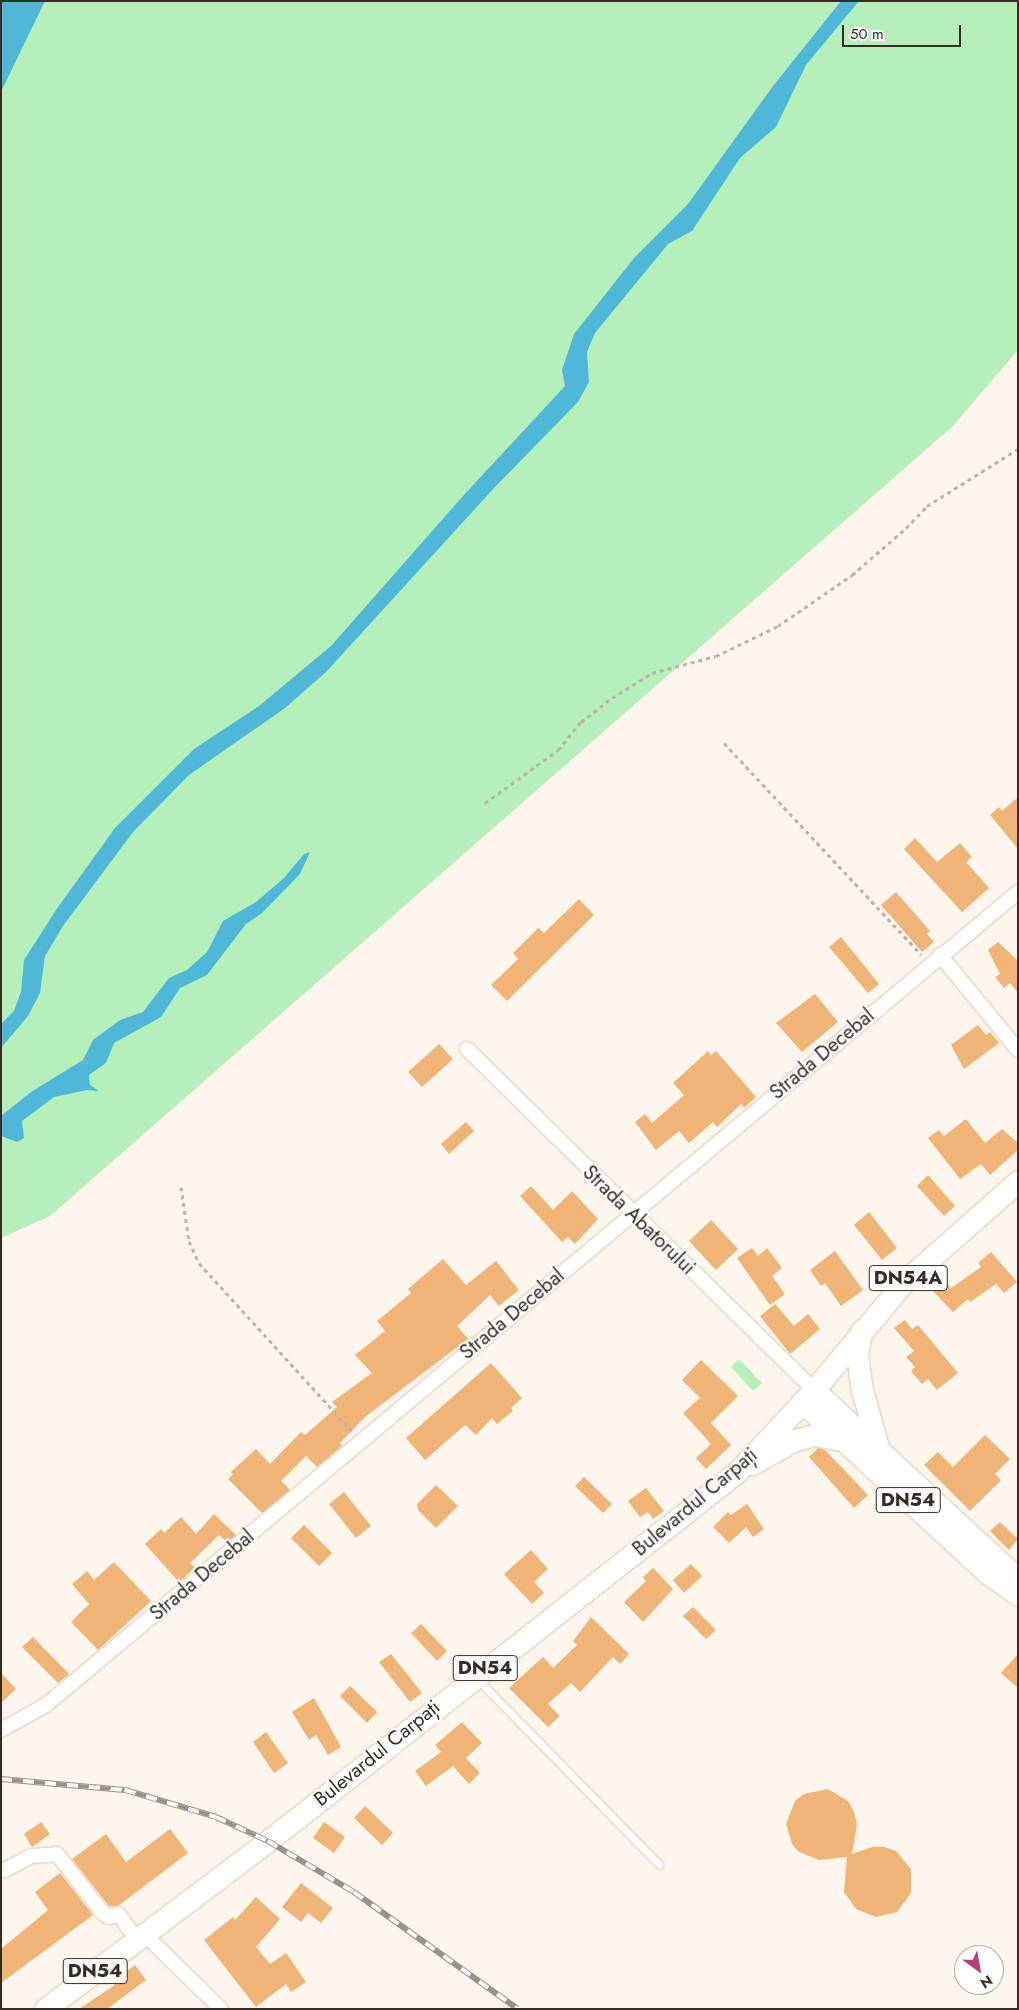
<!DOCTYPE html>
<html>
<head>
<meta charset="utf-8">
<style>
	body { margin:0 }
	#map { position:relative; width:1019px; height:2010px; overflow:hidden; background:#fef5ec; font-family:Jost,sans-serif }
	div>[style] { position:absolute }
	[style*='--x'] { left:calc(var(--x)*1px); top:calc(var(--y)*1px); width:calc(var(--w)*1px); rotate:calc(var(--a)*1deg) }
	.green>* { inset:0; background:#b5f0bb }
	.water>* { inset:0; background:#4fb8d8 }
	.building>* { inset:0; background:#f0b476 }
	.path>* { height:3px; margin-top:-1.5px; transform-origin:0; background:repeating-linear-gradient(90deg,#bcb3ab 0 4px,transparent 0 8px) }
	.roads { filter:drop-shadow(0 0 1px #dbc5b0) drop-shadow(0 0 1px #dbc5b0) }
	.lane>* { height:7px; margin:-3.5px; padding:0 3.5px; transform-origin:3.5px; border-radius:3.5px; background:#fff }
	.street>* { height:14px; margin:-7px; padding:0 7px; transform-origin:7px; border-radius:7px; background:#fff }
	.primary>* { height:21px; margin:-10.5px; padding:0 10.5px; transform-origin:10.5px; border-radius:10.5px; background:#fff }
	.rail>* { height:5.5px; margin-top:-2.75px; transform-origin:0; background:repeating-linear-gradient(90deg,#fff 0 11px,#9a9189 0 22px); box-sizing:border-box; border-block:1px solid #9a9189 }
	span { translate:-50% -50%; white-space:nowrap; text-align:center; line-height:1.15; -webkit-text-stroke:4px #fff; paint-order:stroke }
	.shield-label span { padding:1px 4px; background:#fff; border:1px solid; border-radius:4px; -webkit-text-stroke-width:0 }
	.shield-label { font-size:19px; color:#352c24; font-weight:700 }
	.street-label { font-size:20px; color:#352c24 }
	.frame { position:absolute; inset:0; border:2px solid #352c24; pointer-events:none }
	.north { position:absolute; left:954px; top:1945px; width:50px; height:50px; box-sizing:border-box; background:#fff; border:1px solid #aeaba7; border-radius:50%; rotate:148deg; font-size:14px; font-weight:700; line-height:20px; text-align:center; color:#352c24 }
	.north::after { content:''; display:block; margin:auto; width:18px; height:22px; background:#bd3a7f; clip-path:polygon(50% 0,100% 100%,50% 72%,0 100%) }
	.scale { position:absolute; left:842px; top:25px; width:119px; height:22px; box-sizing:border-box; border:2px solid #352c24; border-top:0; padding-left:6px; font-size:15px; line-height:18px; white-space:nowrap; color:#352c24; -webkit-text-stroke:4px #fff; paint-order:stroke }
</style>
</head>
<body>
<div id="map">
	<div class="green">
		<div style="clip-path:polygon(45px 1px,1018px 1px,1018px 350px,953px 426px,50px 1216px,1px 1238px,1px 92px)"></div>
		<div style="clip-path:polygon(739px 1359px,762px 1383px,753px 1391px,731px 1367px)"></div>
	</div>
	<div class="water">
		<div style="clip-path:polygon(1px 1px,45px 1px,1px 92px)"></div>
		<div style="clip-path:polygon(841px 1px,859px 1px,806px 65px,776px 127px,740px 158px,692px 231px,668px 244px,595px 333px,587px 352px,589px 382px,578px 402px,495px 487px,326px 672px,285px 708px,189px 775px,133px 832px,63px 926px,45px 956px,40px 993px,28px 1016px,1px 1048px,1px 1024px,14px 1011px,21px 992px,24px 960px,56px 910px,115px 828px,194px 749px,259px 706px,331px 646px,463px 496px,565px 386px,562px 370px,574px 334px,634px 258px,688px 204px,773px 86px)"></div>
		<div style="clip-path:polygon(310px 852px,300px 874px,262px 913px,246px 924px,207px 975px,180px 988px,161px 1017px,114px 1043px,106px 1063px,89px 1075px,90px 1085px,99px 1091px,87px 1090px,54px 1097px,22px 1121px,24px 1138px,17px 1142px,1px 1136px,1px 1116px,31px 1092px,83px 1060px,93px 1040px,120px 1020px,143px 1012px,169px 978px,187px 970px,207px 952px,223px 921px,256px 902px,284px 878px,304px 854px)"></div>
	</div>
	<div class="building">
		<div style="clip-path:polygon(1018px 797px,1018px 849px,990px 815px,999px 807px,1002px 811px)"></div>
		<div style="clip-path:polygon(915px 838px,937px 862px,960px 843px,972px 857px,966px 862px,989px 888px,962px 912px,904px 849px)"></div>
		<div style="clip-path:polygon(896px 892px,930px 931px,927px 934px,934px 942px,922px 952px,881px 905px)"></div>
		<div style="clip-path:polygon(579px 899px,594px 915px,507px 1001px,491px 985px,518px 959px,513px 953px,538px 928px,544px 933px)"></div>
		<div style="clip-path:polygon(841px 937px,879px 984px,868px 993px,829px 947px)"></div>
		<div style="clip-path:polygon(998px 942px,1018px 961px,1018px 993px,1010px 983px,1004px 988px,995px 977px,1000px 974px,988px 950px)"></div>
		<div style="clip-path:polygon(815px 994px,838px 1022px,802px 1052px,776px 1023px)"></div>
		<div style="clip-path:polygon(978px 1025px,986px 1035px,990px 1032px,999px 1043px,964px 1069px,951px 1045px)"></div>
		<div style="clip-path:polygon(439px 1044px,453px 1059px,422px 1087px,408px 1072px)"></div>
		<div style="clip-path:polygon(708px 1051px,711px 1055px,716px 1051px,756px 1097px,744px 1108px,741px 1104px,717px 1127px,713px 1122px,689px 1143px,679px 1131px,656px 1150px,635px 1122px,645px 1114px,652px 1123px,684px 1095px,673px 1083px)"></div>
		<div style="clip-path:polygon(966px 1119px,985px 1143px,1002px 1129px,1018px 1143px,1018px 1150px,990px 1175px,981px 1164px,960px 1179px,928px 1138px,939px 1130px,944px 1136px)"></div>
		<div style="clip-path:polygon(466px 1122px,474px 1131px,449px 1154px,441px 1144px)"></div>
		<div style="clip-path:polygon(928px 1175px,955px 1206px,944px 1216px,917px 1186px)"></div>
		<div style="clip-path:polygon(531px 1186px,553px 1210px,572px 1191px,598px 1219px,575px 1244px,568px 1237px,562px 1242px,520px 1196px)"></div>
		<div style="clip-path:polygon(869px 1212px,897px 1248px,882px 1260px,854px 1225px)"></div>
		<div style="clip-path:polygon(711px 1220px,738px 1249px,716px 1270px,689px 1241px)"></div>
		<div style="clip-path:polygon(752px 1248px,758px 1256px,767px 1248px,782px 1268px,772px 1276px,785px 1294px,770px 1305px,737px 1258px)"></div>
		<div style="clip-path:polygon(835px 1251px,863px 1290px,841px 1306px,825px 1283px,821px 1286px,810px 1270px)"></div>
		<div style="clip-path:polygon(991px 1252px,1017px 1282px,1004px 1293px,996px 1284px,970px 1302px,968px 1299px,953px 1312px,932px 1290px,944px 1280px,951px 1288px,981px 1267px,978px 1263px)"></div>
		<div style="clip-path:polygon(443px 1259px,466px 1285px,496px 1261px,519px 1290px,499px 1306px,490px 1295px,457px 1326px,468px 1339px,365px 1417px,340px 1443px,342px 1446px,317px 1467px,306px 1456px,281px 1481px,290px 1490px,262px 1513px,228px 1479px,233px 1474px,231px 1472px,256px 1449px,270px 1464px,301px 1432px,305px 1435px,337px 1407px,332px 1402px,372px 1373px,355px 1355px,385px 1331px,377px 1321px,411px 1293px,408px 1289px)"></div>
		<div style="clip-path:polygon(775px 1304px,794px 1326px,808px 1314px,820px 1329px,790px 1354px,760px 1316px)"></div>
		<div style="clip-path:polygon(905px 1320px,912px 1329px,918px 1325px,958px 1373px,937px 1390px,928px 1379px,922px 1384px,911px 1371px,915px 1367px,906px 1357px,914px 1351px,894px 1328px)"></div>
		<div style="clip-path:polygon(701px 1360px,738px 1396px,711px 1423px,731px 1445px,706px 1469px,696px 1458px,711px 1444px,683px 1413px,700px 1398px,682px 1380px)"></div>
		<div style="clip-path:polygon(491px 1363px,522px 1398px,511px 1408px,513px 1411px,497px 1424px,492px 1418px,476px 1435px,465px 1425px,425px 1460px,406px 1438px)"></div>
		<div style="clip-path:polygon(985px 1435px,1010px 1459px,995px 1474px,1001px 1480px,970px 1511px,924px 1465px,938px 1452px,953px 1467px)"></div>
		<div style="clip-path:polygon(818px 1448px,825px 1450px,868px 1495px,854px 1508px,809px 1457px)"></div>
		<div style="clip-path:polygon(584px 1477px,612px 1504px,603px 1513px,575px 1486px)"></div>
		<div style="clip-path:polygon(436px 1485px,458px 1506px,436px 1528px,418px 1510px,417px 1504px)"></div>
		<div style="clip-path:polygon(646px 1488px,664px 1511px,653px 1519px,648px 1512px,640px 1517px,628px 1501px)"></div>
		<div style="clip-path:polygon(344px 1492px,371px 1526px,356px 1538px,329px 1504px)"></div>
		<div style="clip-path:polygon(747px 1504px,764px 1529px,753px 1537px,746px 1527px,729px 1543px,713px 1527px,728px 1512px,731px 1515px)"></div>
		<div style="clip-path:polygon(214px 1514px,236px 1535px,227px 1542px,219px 1535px,190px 1563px,195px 1568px,179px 1582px,145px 1544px,161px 1529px,164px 1533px,181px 1517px,196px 1534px)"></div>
		<div style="clip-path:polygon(1000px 1522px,1018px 1539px,1009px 1550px,990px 1531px)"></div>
		<div style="clip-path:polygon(304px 1525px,332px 1553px,319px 1566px,291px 1538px)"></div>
		<div style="clip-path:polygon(531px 1550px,548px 1569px,534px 1582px,544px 1593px,532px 1604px,504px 1574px)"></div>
		<div style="clip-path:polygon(114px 1562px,151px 1601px,98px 1650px,71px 1622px,89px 1604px,72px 1584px,87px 1571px,94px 1580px)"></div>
		<div style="clip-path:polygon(691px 1564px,702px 1576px,684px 1593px,673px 1580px)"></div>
		<div style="clip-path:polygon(653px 1568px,673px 1589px,643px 1622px,624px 1602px,646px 1581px,643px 1577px)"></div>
		<div style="clip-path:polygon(693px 1607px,716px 1630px,706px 1639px,683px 1616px)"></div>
		<div style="clip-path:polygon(591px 1617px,629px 1654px,620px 1664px,613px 1657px,580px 1692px,571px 1683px,548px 1704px,560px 1716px,548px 1727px,509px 1688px,543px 1657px,553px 1668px,577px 1645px,573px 1641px)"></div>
		<div style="clip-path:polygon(421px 1624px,447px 1651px,437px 1661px,411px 1633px)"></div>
		<div style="clip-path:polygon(33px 1637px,69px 1674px,58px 1683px,22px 1647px)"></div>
		<div style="clip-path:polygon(391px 1654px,422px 1693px,410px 1702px,379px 1662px)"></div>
		<div style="clip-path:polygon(1018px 1654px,1018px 1688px,1001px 1673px)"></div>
		<div style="clip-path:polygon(1px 1673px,16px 1689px,1px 1703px)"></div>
		<div style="clip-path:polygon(350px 1686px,377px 1712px,367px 1723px,340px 1696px)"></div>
		<div style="clip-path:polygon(314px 1698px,341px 1747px,328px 1755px,316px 1735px,309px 1740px,292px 1712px)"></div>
		<div style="clip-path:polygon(462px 1722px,482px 1743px,466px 1758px,480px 1773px,469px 1784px,453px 1766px,426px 1786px,415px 1771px,441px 1752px,435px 1745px)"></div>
		<div style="clip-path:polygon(266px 1732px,288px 1763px,274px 1773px,253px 1742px)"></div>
		<div style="clip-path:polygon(828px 1789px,848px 1801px,854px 1812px,857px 1824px,852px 1854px,872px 1847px,884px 1847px,896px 1851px,911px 1869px,911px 1893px,897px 1912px,876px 1917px,856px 1909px,844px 1892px,847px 1857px,819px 1860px,799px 1852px,792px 1844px,786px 1824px,795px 1801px,804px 1794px)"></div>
		<div style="clip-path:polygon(365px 1806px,393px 1833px,382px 1845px,354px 1818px)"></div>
		<div style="clip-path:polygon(41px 1822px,50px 1834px,32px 1847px,24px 1834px)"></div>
		<div style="clip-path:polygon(324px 1822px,345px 1837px,334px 1853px,313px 1838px)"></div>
		<div style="clip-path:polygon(170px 1829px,188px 1853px,118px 1906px,109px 1906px,72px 1859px,106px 1834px,126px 1862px)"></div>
		<div style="clip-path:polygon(60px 1873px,93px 1915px,1px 1983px,1px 1949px,48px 1910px,35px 1892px)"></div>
		<div style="clip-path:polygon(301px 1883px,333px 1908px,321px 1923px,308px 1913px,301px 1922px,282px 1907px)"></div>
		<div style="clip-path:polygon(256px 1897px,280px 1919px,256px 1947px,270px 1964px,286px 1953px,306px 1982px,291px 1992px,286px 1984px,256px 2007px,204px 1940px,233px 1917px,235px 1920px)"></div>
		<div style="clip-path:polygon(135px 1965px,146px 1980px,107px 2009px,79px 2009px,115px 1985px,112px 1982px)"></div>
	</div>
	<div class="path">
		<div style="--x:724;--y:743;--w:289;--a:47"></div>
		<div style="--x:485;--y:803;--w:90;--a:-36"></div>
		<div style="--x:558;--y:750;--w:36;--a:-51"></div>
		<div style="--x:581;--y:722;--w:39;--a:-38"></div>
		<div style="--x:612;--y:698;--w:47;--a:-32"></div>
		<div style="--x:652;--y:673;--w:66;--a:-14.9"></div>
		<div style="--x:716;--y:656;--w:69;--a:-25.8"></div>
		<div style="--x:778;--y:626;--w:90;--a:-34.6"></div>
		<div style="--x:852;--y:575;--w:72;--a:-41"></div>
		<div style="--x:906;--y:528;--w:30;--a:-46"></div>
		<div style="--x:927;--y:506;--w:107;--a:-32.1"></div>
		<div style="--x:181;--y:1187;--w:55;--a:81.6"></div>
		<div style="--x:189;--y:1241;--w:24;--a:66"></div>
		<div style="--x:199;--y:1263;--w:227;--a:47.7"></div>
	</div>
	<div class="roads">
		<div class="lane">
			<div style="--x:477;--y:1679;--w:260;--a:45.5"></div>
		</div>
		<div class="street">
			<div style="--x:940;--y:955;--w:123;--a:50.6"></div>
			<div style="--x:467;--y:1049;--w:487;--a:44.5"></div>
			<div style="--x:1;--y:1730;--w:51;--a:-29.1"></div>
			<div style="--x:46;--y:1705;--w:1267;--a:-39.91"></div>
			<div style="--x:5;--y:1870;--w:30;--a:-28"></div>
			<div style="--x:31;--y:1856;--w:26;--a:-4"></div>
			<div style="--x:57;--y:1854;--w:75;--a:52.1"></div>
			<div style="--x:103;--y:1913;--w:7;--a:34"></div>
			<div style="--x:109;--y:1917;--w:9;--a:-18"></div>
			<div style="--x:118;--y:1914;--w:31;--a:53"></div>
			<div style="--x:144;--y:1934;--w:107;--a:44.2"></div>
		</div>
		<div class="primary">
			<div style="--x:861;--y:1331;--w:24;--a:99"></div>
			<div style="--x:857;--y:1355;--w:35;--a:82"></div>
			<div style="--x:862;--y:1390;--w:59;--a:74.3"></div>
			<div style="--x:814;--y:1390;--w:278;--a:42.8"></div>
			<div style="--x:802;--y:1402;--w:252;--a:42.7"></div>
			<div style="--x:987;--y:1573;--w:38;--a:35"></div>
			<div style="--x:752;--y:1464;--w:49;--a:-29.2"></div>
			<div style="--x:795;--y:1440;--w:20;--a:-15"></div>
			<div style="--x:814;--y:1435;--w:29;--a:10"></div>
			<div style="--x:45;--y:2009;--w:279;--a:-37"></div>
			<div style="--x:268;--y:1841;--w:597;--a:-38.19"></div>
			<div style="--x:737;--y:1472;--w:112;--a:-46.8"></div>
			<div style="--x:814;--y:1390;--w:141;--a:-50.2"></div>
			<div style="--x:904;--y:1282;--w:152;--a:-41.5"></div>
		</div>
	</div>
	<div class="rail">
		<div style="--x:1;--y:1779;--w:124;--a:5.1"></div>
		<div style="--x:125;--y:1790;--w:95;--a:16.5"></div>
		<div style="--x:216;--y:1817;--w:57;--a:24.8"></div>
		<div style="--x:268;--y:1841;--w:100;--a:30.7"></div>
		<div style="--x:354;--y:1892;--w:201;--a:35.5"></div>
	</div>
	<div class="shield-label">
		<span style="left:908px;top:1278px">DN54A</span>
		<span style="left:908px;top:1500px">DN54</span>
		<span style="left:485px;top:1668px">DN54</span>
		<span style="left:95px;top:1971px">DN54</span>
	</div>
	<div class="street-label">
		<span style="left:822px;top:1054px;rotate:-40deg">Strada Decebal</span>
		<span style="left:639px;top:1220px;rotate:44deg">Strada Abatorului</span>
		<span style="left:512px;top:1314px;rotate:-40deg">Strada Decebal</span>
		<span style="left:695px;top:1502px;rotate:-40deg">Bulevardul Carpați</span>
		<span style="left:202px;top:1575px;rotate:-40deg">Strada Decebal</span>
		<span style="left:377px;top:1753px;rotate:-39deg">Bulevardul Carpați</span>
	</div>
	<div class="frame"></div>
	<div class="north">N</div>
	<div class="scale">50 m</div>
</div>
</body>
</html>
